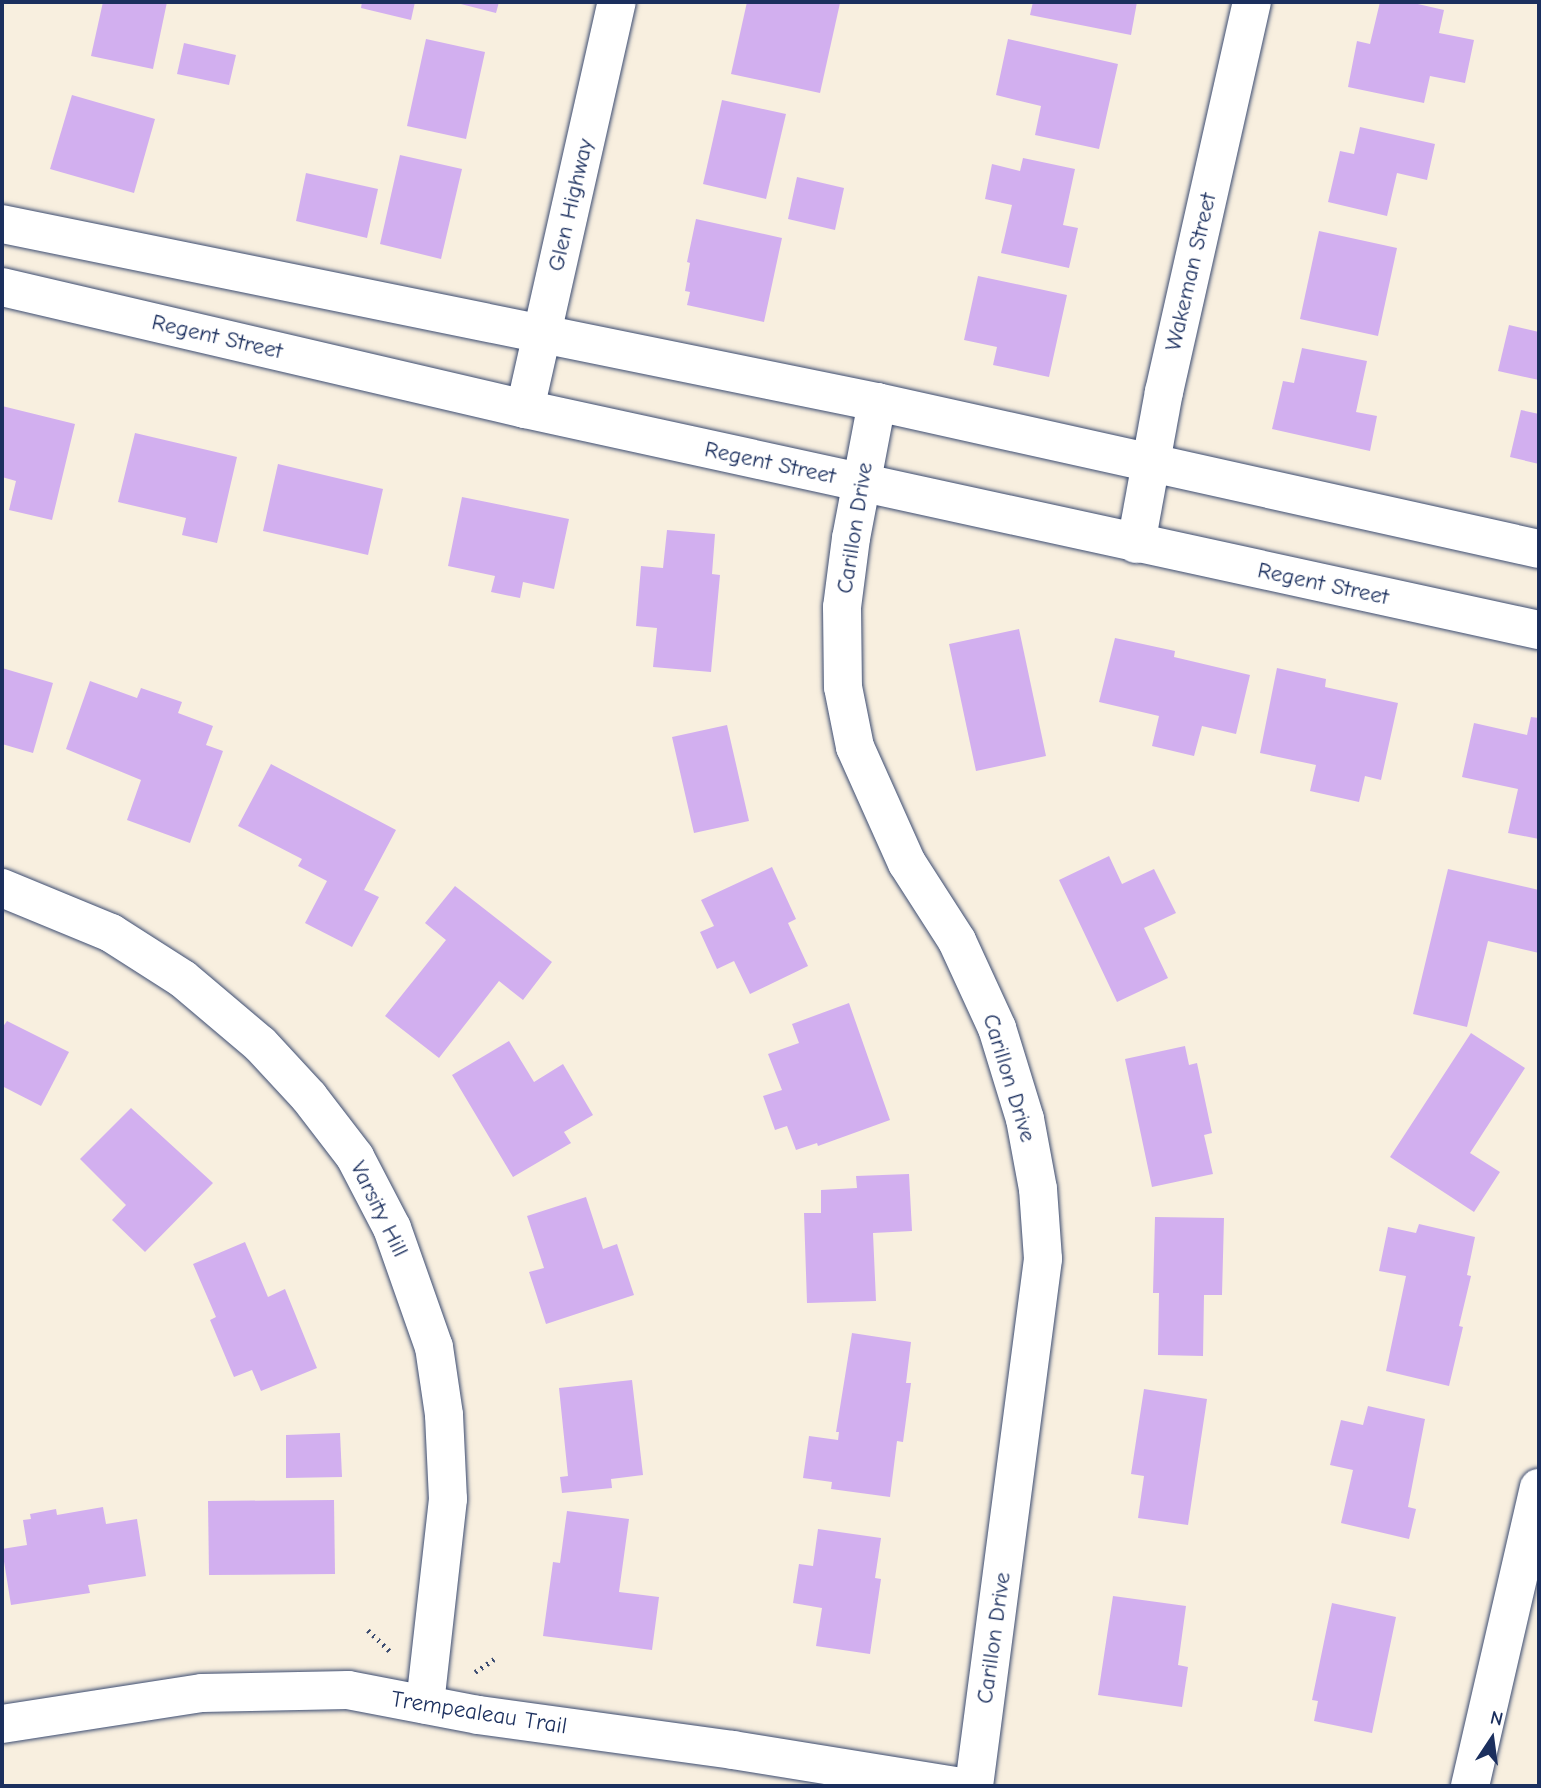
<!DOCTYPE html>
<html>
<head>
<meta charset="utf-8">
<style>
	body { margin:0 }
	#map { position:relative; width:1541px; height:1788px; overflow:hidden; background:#f8efdf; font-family:"Comic Neue",sans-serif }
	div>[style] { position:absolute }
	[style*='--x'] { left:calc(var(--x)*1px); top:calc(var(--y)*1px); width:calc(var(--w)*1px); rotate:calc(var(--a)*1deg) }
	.building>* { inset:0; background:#d2afef }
	.path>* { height:4.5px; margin-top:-2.25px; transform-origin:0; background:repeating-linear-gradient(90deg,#3c4c71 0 2px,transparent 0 7px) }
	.roads { filter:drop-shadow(0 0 2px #3c4c71) drop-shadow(0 0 2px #3c4c71) }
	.street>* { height:38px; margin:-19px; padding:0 19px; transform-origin:19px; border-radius:19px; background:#fff }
	.secondary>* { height:38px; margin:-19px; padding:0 19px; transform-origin:19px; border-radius:19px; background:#fff }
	span { translate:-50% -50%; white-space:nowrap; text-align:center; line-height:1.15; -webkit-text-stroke:6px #fff; paint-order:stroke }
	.street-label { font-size:23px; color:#1b2f5e }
	.frame { position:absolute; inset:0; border:4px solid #1b2f5e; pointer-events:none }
	.north { position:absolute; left:1457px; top:1704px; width:70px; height:70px; -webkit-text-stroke:5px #fff; paint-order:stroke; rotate:13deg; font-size:19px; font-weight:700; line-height:28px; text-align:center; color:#1b2f5e }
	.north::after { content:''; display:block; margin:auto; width:24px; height:32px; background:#1b2f5e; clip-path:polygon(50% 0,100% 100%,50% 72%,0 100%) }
</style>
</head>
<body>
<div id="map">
	<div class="building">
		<div style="clip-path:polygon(103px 2px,167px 2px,153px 69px,91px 56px)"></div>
		<div style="clip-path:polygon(362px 2px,415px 2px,411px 20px,361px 8px)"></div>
		<div style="clip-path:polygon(453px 2px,499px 2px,496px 13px)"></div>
		<div style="clip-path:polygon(747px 2px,840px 3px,820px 93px,731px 74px)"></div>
		<div style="clip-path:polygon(1033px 2px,1137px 2px,1131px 35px,1030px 15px)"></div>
		<div style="clip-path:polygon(1380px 2px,1409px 2px,1444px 10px,1439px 33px,1474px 40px,1465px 83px,1430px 76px,1424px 103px,1348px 87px,1357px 41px,1370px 44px)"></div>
		<div style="clip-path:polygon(426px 39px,485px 52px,466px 139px,407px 126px)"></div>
		<div style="clip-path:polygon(1008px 39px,1118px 64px,1099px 149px,1035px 135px,1041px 106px,996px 95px)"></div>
		<div style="clip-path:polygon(184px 43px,236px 55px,229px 85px,177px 74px)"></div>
		<div style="clip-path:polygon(72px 95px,155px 119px,134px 193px,50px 169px)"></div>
		<div style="clip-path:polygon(722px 100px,786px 114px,766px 199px,703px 184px)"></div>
		<div style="clip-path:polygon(1360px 127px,1435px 144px,1427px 180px,1397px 173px,1387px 216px,1328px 202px,1340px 151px,1354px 154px)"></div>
		<div style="clip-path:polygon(400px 155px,462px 169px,441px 259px,380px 244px)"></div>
		<div style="clip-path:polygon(1023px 158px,1075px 169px,1063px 225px,1078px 228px,1069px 268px,1001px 253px,1012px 205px,985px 199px,992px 164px,1020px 171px)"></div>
		<div style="clip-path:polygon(306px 173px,378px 189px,367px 238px,296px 221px)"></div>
		<div style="clip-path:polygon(797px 177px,844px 188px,835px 230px,788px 219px)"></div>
		<div style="clip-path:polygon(696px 219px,782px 238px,764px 322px,687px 305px,690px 292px,685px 291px,690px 263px,687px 262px)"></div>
		<div style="clip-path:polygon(1319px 231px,1397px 248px,1378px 336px,1300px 319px)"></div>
		<div style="clip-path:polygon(978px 276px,1067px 295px,1049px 377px,993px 365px,997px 347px,964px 340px)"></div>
		<div style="clip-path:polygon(1509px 325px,1539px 332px,1539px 380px,1498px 371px)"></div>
		<div style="clip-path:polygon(1302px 348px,1367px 361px,1356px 412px,1377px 416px,1370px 451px,1272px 429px,1283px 381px,1294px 383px)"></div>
		<div style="clip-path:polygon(2px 406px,75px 424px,52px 520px,9px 510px,16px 481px,2px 477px)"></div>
		<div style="clip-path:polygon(1521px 410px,1539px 414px,1539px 464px,1510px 457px)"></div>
		<div style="clip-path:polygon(135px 433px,237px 457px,217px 543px,182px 535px,186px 518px,118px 502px)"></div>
		<div style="clip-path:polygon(278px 464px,383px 489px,368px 555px,263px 531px)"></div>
		<div style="clip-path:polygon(462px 497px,569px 519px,554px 589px,523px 582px,520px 598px,491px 592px,495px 576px,448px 566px)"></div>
		<div style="clip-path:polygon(667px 530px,715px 534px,712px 574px,720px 575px,711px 672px,653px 667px,657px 628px,636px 626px,641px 566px,663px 568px)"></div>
		<div style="clip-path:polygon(1019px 629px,1046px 756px,976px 771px,949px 644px)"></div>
		<div style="clip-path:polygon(1115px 638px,1175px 651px,1174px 657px,1250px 675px,1236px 734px,1202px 726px,1194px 756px,1152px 746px,1159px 716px,1099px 702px)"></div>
		<div style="clip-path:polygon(2px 668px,53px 683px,33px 753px,2px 744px)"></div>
		<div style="clip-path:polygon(1277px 668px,1326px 679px,1325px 687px,1398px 703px,1381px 780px,1365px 776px,1359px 802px,1310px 791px,1316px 765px,1260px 753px)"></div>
		<div style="clip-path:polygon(90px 681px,137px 698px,141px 688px,182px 702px,178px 713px,213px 726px,206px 745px,223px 751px,190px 843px,127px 820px,141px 780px,66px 749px)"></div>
		<div style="clip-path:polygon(1531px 717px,1539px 718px,1539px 839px,1508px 833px,1518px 789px,1462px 777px,1474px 723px,1527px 735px)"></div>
		<div style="clip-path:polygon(727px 725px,749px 821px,694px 833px,672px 737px)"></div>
		<div style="clip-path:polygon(271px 764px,396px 830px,364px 890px,379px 897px,352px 947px,305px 923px,327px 881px,298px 866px,302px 859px,238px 826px)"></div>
		<div style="clip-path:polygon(1109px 856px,1122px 884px,1154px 869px,1176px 913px,1144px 928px,1168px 978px,1117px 1002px,1059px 880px)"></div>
		<div style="clip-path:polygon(772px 867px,796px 919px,788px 923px,808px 966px,750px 994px,734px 961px,717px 969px,700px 932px,714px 926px,701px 900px)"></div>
		<div style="clip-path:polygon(1448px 869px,1539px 890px,1539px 953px,1488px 941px,1467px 1027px,1413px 1014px)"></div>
		<div style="clip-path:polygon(455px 886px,552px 962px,523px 1000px,499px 981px,439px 1058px,385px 1016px,446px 940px,425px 923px)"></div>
		<div style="clip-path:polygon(849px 1003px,890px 1120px,818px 1146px,817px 1143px,796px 1150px,787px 1126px,775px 1130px,763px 1096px,782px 1090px,768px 1054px,799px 1043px,792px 1024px)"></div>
		<div style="clip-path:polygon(7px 1021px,69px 1052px,41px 1106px,2px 1086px,2px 1028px)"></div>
		<div style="clip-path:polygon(1471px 1033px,1525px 1068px,1470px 1153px,1500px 1172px,1474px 1212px,1390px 1157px)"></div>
		<div style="clip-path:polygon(509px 1041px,534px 1082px,563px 1064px,593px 1115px,564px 1132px,571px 1143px,513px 1177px,452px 1075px)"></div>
		<div style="clip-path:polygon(1185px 1046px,1189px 1065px,1197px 1063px,1212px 1133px,1204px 1135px,1213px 1174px,1152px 1187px,1125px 1059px)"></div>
		<div style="clip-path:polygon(131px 1108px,213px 1183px,145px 1252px,112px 1220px,126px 1205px,80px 1159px)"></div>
		<div style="clip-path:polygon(909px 1174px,912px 1231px,873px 1233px,876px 1301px,807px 1303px,804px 1213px,821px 1213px,821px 1190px,857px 1188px,856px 1176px)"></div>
		<div style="clip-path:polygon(586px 1197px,603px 1249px,617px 1244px,634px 1295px,546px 1324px,529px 1272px,544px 1268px,527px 1216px)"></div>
		<div style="clip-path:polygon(1155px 1217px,1224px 1218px,1222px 1295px,1204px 1295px,1203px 1356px,1158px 1355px,1159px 1293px,1153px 1293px)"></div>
		<div style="clip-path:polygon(1419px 1224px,1475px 1237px,1467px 1275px,1471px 1276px,1459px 1326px,1463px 1327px,1449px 1386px,1386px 1371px,1406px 1276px,1379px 1271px,1388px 1227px,1416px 1233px)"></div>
		<div style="clip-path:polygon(245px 1242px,268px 1297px,285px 1289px,317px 1368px,261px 1391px,252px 1370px,234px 1377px,210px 1320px,216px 1317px,193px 1264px)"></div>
		<div style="clip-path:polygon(852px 1333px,911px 1342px,906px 1383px,911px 1383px,903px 1442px,897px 1441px,890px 1497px,831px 1489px,832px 1482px,803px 1478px,809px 1436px,838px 1440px,839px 1432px,836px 1432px)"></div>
		<div style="clip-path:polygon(632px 1380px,643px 1475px,611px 1479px,612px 1488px,562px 1493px,560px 1477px,568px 1476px,559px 1388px)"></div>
		<div style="clip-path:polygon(1144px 1389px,1207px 1399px,1188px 1525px,1138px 1518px,1144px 1476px,1131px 1474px)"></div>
		<div style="clip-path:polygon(1368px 1406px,1425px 1419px,1408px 1507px,1416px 1509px,1409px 1539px,1341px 1523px,1353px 1470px,1330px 1465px,1341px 1420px,1363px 1425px)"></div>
		<div style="clip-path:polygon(340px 1433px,342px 1477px,286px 1478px,286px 1435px)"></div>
		<div style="clip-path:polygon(334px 1500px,335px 1574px,209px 1575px,208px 1501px)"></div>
		<div style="clip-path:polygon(103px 1507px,106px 1524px,137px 1519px,146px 1576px,88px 1585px,90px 1593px,11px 1605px,2px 1549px,27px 1545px,23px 1520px,31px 1519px,30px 1514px,56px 1509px,57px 1515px)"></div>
		<div style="clip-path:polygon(567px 1511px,629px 1519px,619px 1592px,659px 1597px,652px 1650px,543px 1636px,553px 1562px,560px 1563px)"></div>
		<div style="clip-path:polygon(818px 1529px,881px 1538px,875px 1578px,881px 1579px,870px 1654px,816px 1646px,822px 1608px,793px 1603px,799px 1564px,813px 1566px)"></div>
		<div style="clip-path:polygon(1113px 1596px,1186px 1606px,1178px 1665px,1188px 1667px,1182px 1707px,1098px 1695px)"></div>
		<div style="clip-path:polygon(1332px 1603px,1396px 1617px,1372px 1733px,1314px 1721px,1318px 1701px,1312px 1700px)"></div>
	</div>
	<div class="path">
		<div style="--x:368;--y:1630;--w:30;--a:44"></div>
		<div style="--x:475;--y:1672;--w:23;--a:-34"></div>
	</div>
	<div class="roads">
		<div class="street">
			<div style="--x:877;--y:402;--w:138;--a:100.8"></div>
			<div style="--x:851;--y:538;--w:70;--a:97.4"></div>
			<div style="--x:842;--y:607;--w:80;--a:89.3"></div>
			<div style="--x:843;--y:687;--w:61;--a:78.7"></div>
			<div style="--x:855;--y:747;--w:127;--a:65.9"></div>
			<div style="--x:907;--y:863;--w:93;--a:57.3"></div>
			<div style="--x:957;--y:941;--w:96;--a:65.3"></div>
			<div style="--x:997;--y:1028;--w:95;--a:72.9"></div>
			<div style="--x:1025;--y:1119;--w:71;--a:79.5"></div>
			<div style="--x:1038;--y:1189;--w:70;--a:85.9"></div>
			<div style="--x:1043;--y:1259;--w:531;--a:97.46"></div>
			<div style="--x:525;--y:409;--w:417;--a:-77.3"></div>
			<div style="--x:1136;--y:544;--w:155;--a:-79.6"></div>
			<div style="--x:1164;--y:392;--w:400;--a:-77.3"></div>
			<div style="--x:2;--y:888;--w:118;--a:22.4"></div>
			<div style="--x:111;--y:933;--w:85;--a:32.6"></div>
			<div style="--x:183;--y:979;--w:101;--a:40.2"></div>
			<div style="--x:260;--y:1044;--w:72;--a:47.2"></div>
			<div style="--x:309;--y:1097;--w:76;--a:52.5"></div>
			<div style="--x:355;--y:1157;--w:80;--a:62.5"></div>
			<div style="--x:392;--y:1228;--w:126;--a:70.6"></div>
			<div style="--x:434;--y:1347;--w:69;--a:81.6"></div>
			<div style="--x:444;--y:1415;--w:84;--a:87.3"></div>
			<div style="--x:448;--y:1499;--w:207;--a:96.4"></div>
			<div style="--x:2;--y:1724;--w:202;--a:-8.8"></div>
			<div style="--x:202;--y:1693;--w:146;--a:-1.2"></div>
			<div style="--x:348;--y:1690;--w:132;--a:10.9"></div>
			<div style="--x:478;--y:1715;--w:257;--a:7.8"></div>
			<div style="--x:733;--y:1750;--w:225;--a:9.2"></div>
			<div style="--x:1470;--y:1786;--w:306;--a:-77"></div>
		</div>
		<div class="secondary">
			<div style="--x:2;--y:224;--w:893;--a:11.5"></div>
			<div style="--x:877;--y:402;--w:678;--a:12.52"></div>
			<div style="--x:2;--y:287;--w:537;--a:13.13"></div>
			<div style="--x:525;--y:409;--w:1038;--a:12.3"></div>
		</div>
	</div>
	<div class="street-label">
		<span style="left:571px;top:205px;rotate:-77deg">Glen Highway</span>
		<span style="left:1191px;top:272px;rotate:-77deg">Wakeman Street</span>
		<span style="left:217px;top:337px;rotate:13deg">Regent Street</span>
		<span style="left:770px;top:463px;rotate:12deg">Regent Street</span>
		<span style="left:855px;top:528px;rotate:-81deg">Carillon Drive</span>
		<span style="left:1323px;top:584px;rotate:12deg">Regent Street</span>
		<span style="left:1009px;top:1078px;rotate:73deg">Carillon Drive</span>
		<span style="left:379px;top:1209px;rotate:64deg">Varsity Hill</span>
		<span style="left:994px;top:1638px;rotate:-82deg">Carillon Drive</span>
		<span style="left:479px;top:1713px;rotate:9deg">Trempealeau Trail</span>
	</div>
	<div class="frame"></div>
	<div class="north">N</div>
</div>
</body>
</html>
